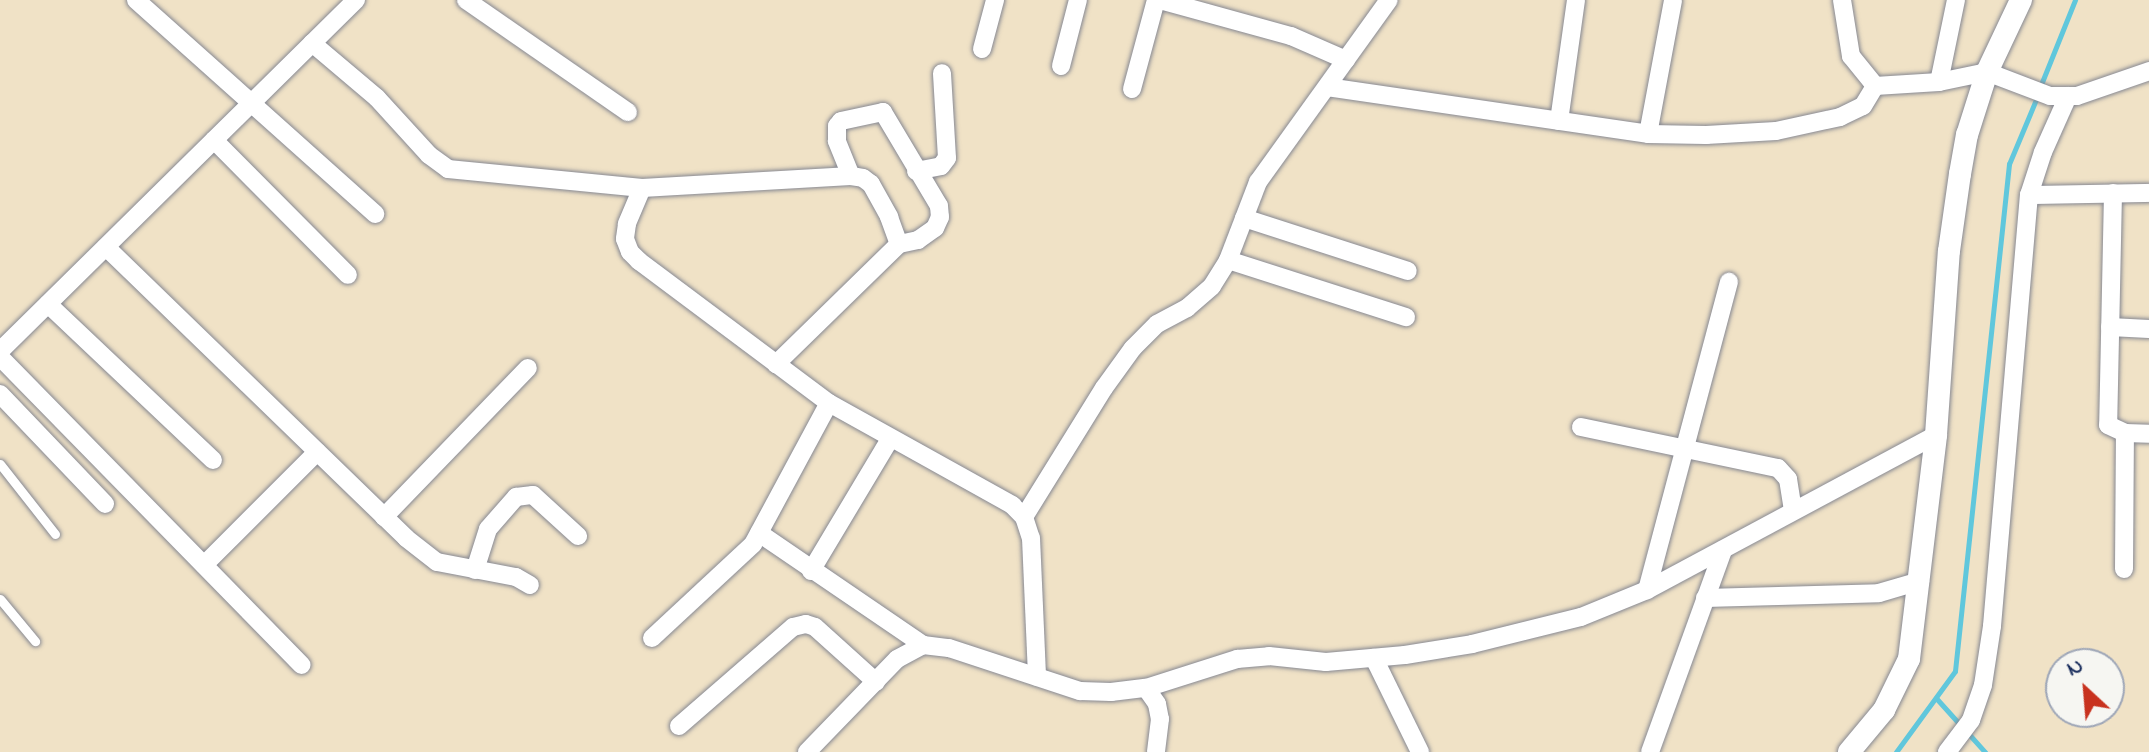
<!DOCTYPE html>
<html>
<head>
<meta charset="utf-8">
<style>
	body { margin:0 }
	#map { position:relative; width:2149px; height:752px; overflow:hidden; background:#f0e2c6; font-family:"Indie Flower",sans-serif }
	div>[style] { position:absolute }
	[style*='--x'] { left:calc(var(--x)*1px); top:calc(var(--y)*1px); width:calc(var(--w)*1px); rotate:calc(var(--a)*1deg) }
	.stream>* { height:5px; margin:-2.5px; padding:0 2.5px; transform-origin:2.5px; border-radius:2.5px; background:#60c7dc }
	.roads { filter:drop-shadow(0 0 2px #868892) drop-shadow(0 0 2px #868892) }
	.service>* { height:9px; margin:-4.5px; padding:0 4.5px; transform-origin:4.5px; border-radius:4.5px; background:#fff }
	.minor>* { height:18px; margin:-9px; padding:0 9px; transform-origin:9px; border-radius:9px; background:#fff }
	.tertiary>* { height:22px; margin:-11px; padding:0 11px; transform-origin:11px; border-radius:11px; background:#fff }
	span { translate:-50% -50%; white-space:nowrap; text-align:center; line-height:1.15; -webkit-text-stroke:6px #f6f6f2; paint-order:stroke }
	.north { position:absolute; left:2045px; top:648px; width:80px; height:80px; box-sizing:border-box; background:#f6f6f2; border:2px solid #9ea6b7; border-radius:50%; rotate:334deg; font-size:22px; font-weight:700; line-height:32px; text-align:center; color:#1b2f5e }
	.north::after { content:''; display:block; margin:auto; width:28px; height:36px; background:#c8321e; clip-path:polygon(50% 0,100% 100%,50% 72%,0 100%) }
</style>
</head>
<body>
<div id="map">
	<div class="stream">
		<div style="--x:2040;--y:87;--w:94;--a:-68.1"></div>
		<div style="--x:1936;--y:698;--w:36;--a:48"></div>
		<div style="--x:1967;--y:732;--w:27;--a:48"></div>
		<div style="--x:1896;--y:752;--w:100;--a:-53.9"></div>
		<div style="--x:1955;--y:671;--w:510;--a:-83.92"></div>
		<div style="--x:2009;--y:164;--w:73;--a:-67.3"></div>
	</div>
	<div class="roads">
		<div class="service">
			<div style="--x:0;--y:464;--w:89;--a:51.8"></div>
			<div style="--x:0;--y:599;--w:55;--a:50.2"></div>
		</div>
		<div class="minor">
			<div style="--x:136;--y:0;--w:321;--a:41.8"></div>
			<div style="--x:466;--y:0;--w:197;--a:34.7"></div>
			<div style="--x:1160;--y:0;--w:136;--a:15.4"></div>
			<div style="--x:1291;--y:36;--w:60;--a:23.6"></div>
			<div style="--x:1842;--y:0;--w:57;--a:80.9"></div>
			<div style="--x:1851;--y:56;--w:38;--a:51"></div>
			<div style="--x:1875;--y:86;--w:64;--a:-3.6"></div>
			<div style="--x:1939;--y:82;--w:49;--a:-11.8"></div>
			<div style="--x:1987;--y:72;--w:67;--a:20.9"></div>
			<div style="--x:2050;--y:96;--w:27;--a:0"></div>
			<div style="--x:2077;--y:96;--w:76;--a:-19.1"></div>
			<div style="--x:312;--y:43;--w:85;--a:40.2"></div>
			<div style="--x:377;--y:98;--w:77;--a:47.6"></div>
			<div style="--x:429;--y:155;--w:24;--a:36"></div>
			<div style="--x:448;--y:169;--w:195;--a:5.6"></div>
			<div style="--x:642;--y:188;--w:209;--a:-3.3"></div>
			<div style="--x:851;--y:176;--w:12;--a:9"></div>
			<div style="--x:863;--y:178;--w:10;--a:37"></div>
			<div style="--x:871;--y:184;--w:38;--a:61"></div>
			<div style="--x:889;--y:217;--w:29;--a:70"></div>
			<div style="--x:899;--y:244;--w:172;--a:135.7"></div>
			<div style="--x:982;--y:49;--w:51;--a:-75.1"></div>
			<div style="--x:1061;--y:66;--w:68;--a:-75.6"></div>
			<div style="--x:1939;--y:82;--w:84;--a:-78.3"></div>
			<div style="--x:1327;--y:87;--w:324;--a:8.3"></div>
			<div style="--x:1648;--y:134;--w:58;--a:1"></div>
			<div style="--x:1706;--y:135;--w:70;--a:-3.3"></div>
			<div style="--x:1776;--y:131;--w:66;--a:-12.3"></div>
			<div style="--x:1840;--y:117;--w:25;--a:-26"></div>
			<div style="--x:1863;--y:106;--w:23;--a:-59"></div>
			<div style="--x:1132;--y:89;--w:92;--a:-74.9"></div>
			<div style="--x:1559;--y:121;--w:122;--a:-82"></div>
			<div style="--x:1648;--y:134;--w:136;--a:-79.4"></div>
			<div style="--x:214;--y:140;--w:190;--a:45.2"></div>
			<div style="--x:916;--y:171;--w:25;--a:-11"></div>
			<div style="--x:941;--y:166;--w:10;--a:-53"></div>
			<div style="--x:947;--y:158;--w:85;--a:-93.4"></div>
			<div style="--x:851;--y:176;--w:38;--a:-112"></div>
			<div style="--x:837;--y:141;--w:15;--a:-90"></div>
			<div style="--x:837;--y:126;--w:6;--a:-51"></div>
			<div style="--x:841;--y:121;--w:43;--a:-12.1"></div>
			<div style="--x:883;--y:112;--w:109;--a:59.2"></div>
			<div style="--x:939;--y:206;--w:11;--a:85"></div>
			<div style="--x:940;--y:217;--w:12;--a:114"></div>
			<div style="--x:935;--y:228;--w:21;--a:145"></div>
			<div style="--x:918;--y:240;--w:19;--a:168"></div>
			<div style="--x:642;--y:188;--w:39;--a:113"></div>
			<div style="--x:627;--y:224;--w:15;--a:98"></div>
			<div style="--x:625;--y:239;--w:14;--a:69"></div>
			<div style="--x:630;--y:252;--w:13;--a:45"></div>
			<div style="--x:639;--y:261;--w:237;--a:36.8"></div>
			<div style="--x:829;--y:403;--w:210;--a:29.1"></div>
			<div style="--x:1012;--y:505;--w:17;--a:45"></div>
			<div style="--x:1024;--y:517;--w:22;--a:72"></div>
			<div style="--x:1031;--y:538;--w:139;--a:87.5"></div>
			<div style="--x:2113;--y:193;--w:232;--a:91.2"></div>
			<div style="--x:2108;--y:425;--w:19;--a:25"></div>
			<div style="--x:2029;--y:195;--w:120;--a:-1"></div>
			<div style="--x:1244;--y:218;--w:172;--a:17.9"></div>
			<div style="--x:106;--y:247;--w:418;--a:44.1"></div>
			<div style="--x:406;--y:538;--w:39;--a:38"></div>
			<div style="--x:437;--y:562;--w:80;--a:10.8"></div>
			<div style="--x:516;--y:577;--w:16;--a:30"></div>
			<div style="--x:1228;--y:260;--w:187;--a:17.8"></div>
			<div style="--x:48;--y:304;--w:227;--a:43.4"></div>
			<div style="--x:2110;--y:327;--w:39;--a:3"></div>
			<div style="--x:0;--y:351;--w:500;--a:-44.6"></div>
			<div style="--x:0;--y:357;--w:431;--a:45.6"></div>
			<div style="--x:0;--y:394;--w:152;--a:46.3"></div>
			<div style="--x:1581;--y:427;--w:201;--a:11.8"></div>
			<div style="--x:1778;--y:468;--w:15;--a:48"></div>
			<div style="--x:1788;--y:479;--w:31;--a:81"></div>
			<div style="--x:384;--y:517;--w:207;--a:-46"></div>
			<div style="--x:1024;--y:517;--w:152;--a:-58.2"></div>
			<div style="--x:1104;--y:388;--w:49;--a:-54.1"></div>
			<div style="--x:1133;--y:348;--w:34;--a:-45"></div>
			<div style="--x:1157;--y:324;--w:34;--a:-28"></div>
			<div style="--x:1187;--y:308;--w:33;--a:-41"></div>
			<div style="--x:1212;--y:286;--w:31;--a:-58"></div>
			<div style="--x:1228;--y:260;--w:84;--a:-69"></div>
			<div style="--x:1258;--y:182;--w:224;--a:-54.3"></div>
			<div style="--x:759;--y:533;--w:199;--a:34.3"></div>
			<div style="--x:204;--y:565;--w:160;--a:-45"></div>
			<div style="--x:2124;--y:569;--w:136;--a:-89.6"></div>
			<div style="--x:2125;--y:433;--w:24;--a:2"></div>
			<div style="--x:475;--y:570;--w:43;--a:-72.4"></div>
			<div style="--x:488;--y:529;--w:43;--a:-48.8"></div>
			<div style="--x:516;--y:497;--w:17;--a:-7"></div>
			<div style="--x:533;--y:495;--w:61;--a:42.3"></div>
			<div style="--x:811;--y:571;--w:154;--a:-59.1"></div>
			<div style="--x:1647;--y:590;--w:319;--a:-75.1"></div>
			<div style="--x:1705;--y:598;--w:174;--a:-1.6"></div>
			<div style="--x:1879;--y:593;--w:43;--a:-16.3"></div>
			<div style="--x:652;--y:638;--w:138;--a:-42.9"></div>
			<div style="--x:753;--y:544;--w:160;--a:-61.7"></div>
			<div style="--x:1374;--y:658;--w:105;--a:63.9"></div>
			<div style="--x:1146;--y:688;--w:19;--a:55"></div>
			<div style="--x:1157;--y:704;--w:15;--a:79"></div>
			<div style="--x:1160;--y:719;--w:33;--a:97"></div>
			<div style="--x:679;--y:726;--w:151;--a:-41"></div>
			<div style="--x:793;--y:627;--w:13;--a:-13"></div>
			<div style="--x:806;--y:624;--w:9;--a:18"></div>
			<div style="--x:815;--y:627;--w:82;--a:42"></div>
			<div style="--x:807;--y:752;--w:129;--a:-45.9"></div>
			<div style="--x:897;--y:659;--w:30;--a:-28"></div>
			<div style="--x:923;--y:645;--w:26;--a:7"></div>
			<div style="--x:949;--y:648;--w:138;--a:18.2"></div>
			<div style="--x:1080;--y:691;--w:31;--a:2"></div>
			<div style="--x:1111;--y:692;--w:35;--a:-7"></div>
			<div style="--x:1146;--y:688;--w:96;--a:-17.7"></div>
			<div style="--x:1237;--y:659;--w:32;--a:-5"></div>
			<div style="--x:1269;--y:656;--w:57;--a:6"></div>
			<div style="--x:1326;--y:662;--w:79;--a:-5.1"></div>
			<div style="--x:1405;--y:655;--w:68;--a:-9.3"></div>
			<div style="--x:1472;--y:644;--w:112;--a:-13.9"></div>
			<div style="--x:1581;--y:617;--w:71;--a:-22.2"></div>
			<div style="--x:1647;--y:590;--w:328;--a:-28.2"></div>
			<div style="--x:1650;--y:752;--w:215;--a:-70.1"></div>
			<div style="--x:1947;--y:752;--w:40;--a:-53"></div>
			<div style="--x:1971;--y:720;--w:37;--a:-71"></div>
			<div style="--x:1983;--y:685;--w:60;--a:-81.3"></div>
			<div style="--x:1992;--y:626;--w:433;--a:-85.1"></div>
			<div style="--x:2029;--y:195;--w:45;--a:-72"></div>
			<div style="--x:2043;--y:152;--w:61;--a:-65.9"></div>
		</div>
		<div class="tertiary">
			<div style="--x:1849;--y:752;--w:55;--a:-50.2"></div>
			<div style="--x:1884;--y:710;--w:57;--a:-63.9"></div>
			<div style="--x:1909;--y:659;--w:226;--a:-83.1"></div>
			<div style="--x:1936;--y:435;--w:184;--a:-86"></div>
			<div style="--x:1949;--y:251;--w:78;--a:-81.9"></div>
			<div style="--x:1960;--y:174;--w:40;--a:-80"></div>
			<div style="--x:1967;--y:135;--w:66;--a:-72.4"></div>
			<div style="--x:1987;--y:72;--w:80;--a:-64.7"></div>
		</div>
	</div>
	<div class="north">N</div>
</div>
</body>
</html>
